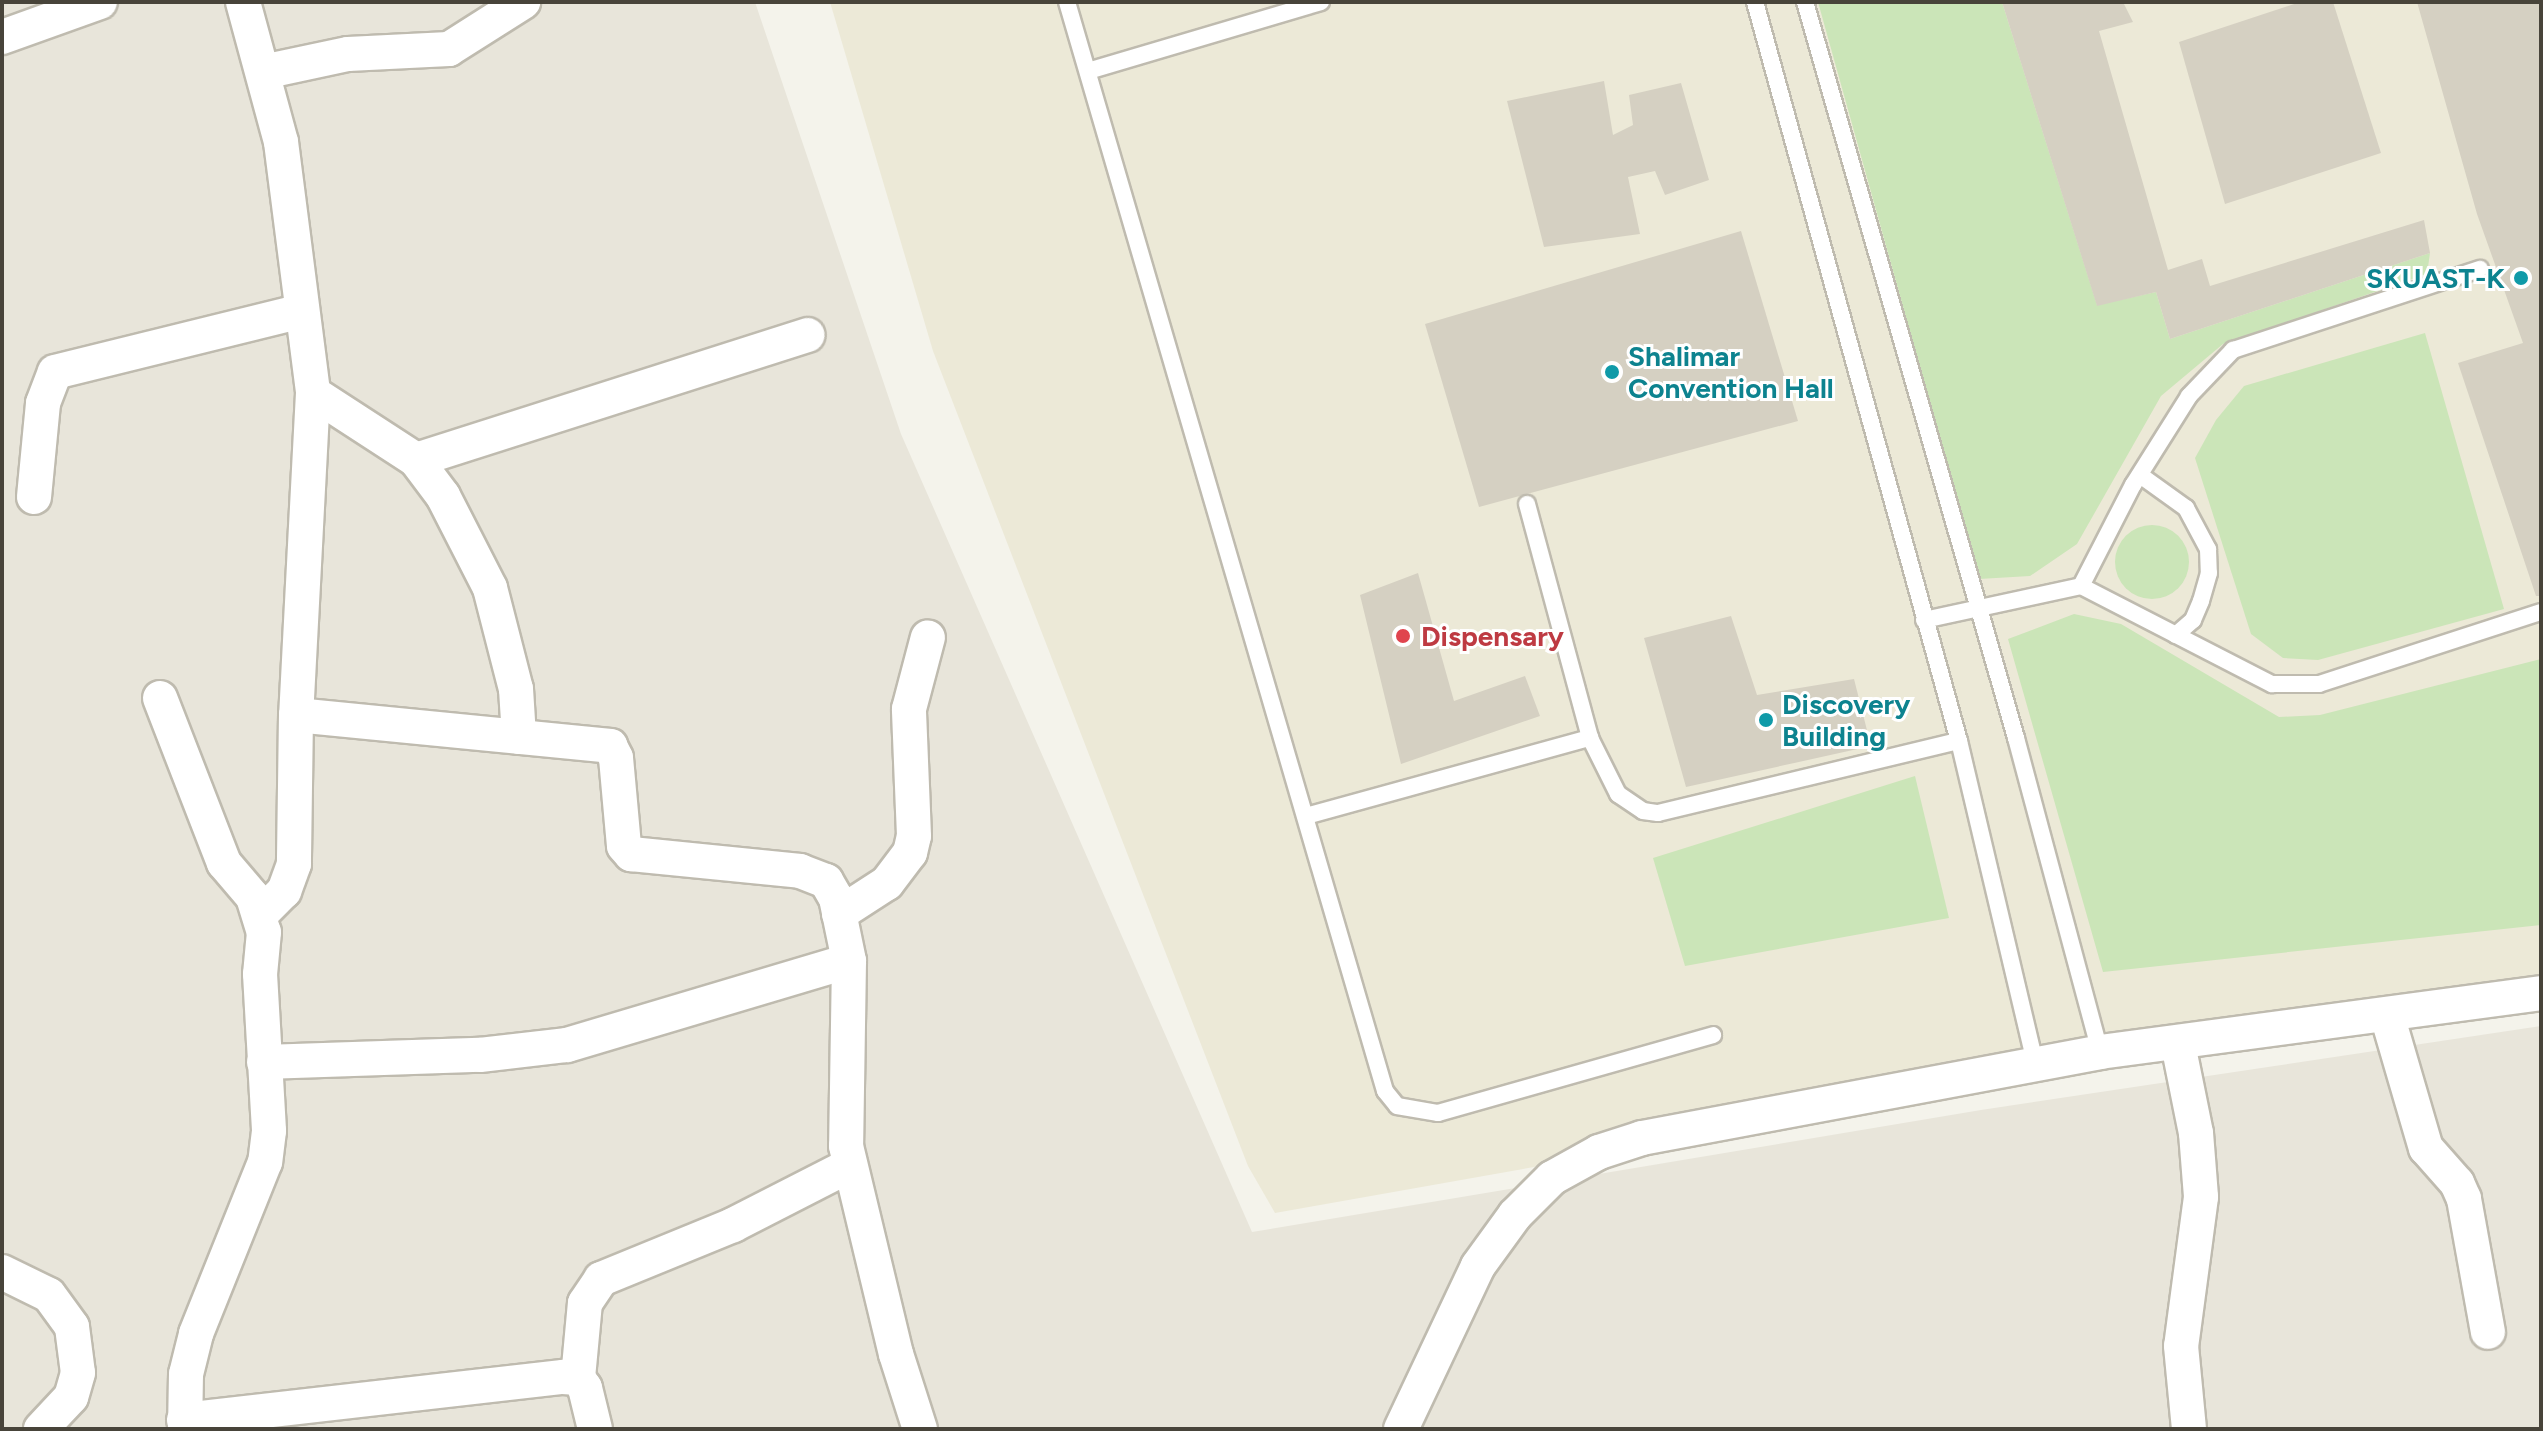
<!DOCTYPE html>
<style>
body{margin:0}
#map{position:relative;width:2543px;height:1431px;overflow:hidden;background:#f4f3eb;font-family:Figtree,sans-serif}
div>[style]{position:absolute}
[style*='--x']{left:calc(var(--x)*1px);top:calc(var(--y)*1px);width:calc(var(--w)*1px);rotate:calc(var(--a)*1deg)}
.residential>*{inset:0;background:#e8e5da}
.education>*{inset:0;background:#ece9d7}
.green>*{inset:0;background:#cbe5b8}
.round{border-radius:50%}
.building>*{inset:0;background:#d5d0c2}
.roads{filter:drop-shadow(2px 0 #bfbbaf) drop-shadow(-2px 0 #bfbbaf) drop-shadow(0 2px #bfbbaf) drop-shadow(0 -2px #bfbbaf)}
.lane>*{height:16px;margin:-8px;padding:0 8px;transform-origin:8px;border-radius:8px;background:#fff}
.street>*{height:34px;margin:-17px;padding:0 17px;transform-origin:17px;border-radius:17px;background:#fff}
.dots>*{width:22px;height:22px;translate:-50% -50%;box-sizing:border-box;border:4px solid #fff;border-radius:50%}
span{translate:-50% -50%;white-space:nowrap;text-align:center;line-height:1.15;-webkit-text-stroke:6px #fff;paint-order:stroke}
.culture-label{font-size:28px;color:#0d838f;font-weight:700}
.right{translate:-100% -50%;text-align:right}
.left{translate:0 -50%;text-align:left}
.health-label{font-size:28px;color:#be3a42;font-weight:700}
.frame{position:absolute;inset:0;border:4px solid #48443a;pointer-events:none}
</style>
<div id="map">
<div class="residential">
<div style="clip-path:polygon(2px 2px,755px 2px,901px 434px,1252px 1232px,1981px 1110px,2541px 1026px,2541px 1429px,2px 1429px)"></div>
</div>
<div class="education">
<div style="clip-path:polygon(830px 2px,2541px 2px,2541px 988px,1275px 1213px,1248px 1166px,933px 351px)"></div>
</div>
<div class="green">
<div style="clip-path:polygon(1818px 2px,2002px 2px,2097px 305px,2156px 292px,2170px 339px,2430px 253px,2427px 274px,2223px 344px,2161px 396px,2077px 544px,2030px 576px,1979px 579px)"></div>
<div style="clip-path:polygon(2425px 333px,2504px 609px,2318px 660px,2283px 658px,2251px 634px,2195px 458px,2216px 420px,2244px 386px)"></div>
<div class="round" style="left:2115px;top:525px;width:74px;height:74px"></div>
<div style="clip-path:polygon(2074px 614px,2121px 624px,2279px 717px,2320px 715px,2541px 659px,2541px 925px,2103px 972px,2008px 639px)"></div>
<div style="clip-path:polygon(1915px 776px,1949px 918px,1685px 966px,1653px 858px)"></div>
</div>
<div class="building">
<div style="clip-path:polygon(2002px 2px,2123px 2px,2133px 22px,2099px 31px,2168px 270px,2202px 259px,2210px 286px,2424px 220px,2430px 253px,2170px 339px,2156px 292px,2097px 306px)"></div>
<div style="clip-path:polygon(2300px 2px,2333px 2px,2381px 153px,2225px 204px,2179px 42px)"></div>
<div style="clip-path:polygon(2417px 2px,2541px 2px,2541px 596px,2536px 596px,2458px 363px,2523px 343px,2477px 214px)"></div>
<div style="clip-path:polygon(1604px 81px,1613px 135px,1633px 125px,1629px 95px,1681px 83px,1709px 180px,1665px 195px,1655px 171px,1628px 177px,1640px 234px,1544px 247px,1507px 101px)"></div>
<div style="clip-path:polygon(1741px 231px,1798px 421px,1479px 507px,1425px 324px)"></div>
<div style="clip-path:polygon(1418px 573px,1454px 701px,1525px 676px,1540px 716px,1401px 764px,1360px 595px)"></div>
<div style="clip-path:polygon(1731px 616px,1757px 695px,1854px 679px,1871px 746px,1686px 787px,1644px 638px)"></div>
</div>
<div class="roads">
<div class="lane">
<div style="--x:1067;--y:2;--w:1134;--a:73.72"></div>
<div style="--x:1385;--y:1091;--w:19;--a:51"></div>
<div style="--x:1397;--y:1106;--w:42;--a:9.7"></div>
<div style="--x:1438;--y:1113;--w:286;--a:-15.8"></div>
<div style="--x:1755;--y:2;--w:767;--a:74.57"></div>
<div style="--x:1959;--y:741;--w:331;--a:76.7"></div>
<div style="--x:1805;--y:2;--w:766;--a:74"></div>
<div style="--x:2016;--y:738;--w:325;--a:75"></div>
<div style="--x:1088;--y:71;--w:243;--a:-16.5"></div>
<div style="--x:2140;--y:475;--w:57;--a:35.7"></div>
<div style="--x:2186;--y:508;--w:47;--a:61.8"></div>
<div style="--x:2208;--y:549;--w:24;--a:88"></div>
<div style="--x:2209;--y:573;--w:29;--a:106"></div>
<div style="--x:2201;--y:601;--w:21;--a:113"></div>
<div style="--x:2193;--y:620;--w:23;--a:139"></div>
<div style="--x:1527;--y:504;--w:242;--a:74.9"></div>
<div style="--x:2081;--y:586;--w:114;--a:-62.8"></div>
<div style="--x:2133;--y:485;--w:105;--a:-57.8"></div>
<div style="--x:2189;--y:396;--w:64;--a:-46.3"></div>
<div style="--x:2233;--y:350;--w:260;--a:-18.2"></div>
<div style="--x:1924;--y:620;--w:161;--a:-12.2"></div>
<div style="--x:2081;--y:586;--w:215;--a:27.2"></div>
<div style="--x:2272;--y:684;--w:47;--a:0"></div>
<div style="--x:2319;--y:684;--w:233;--a:-18"></div>
<div style="--x:1306;--y:816;--w:295;--a:-15.4"></div>
<div style="--x:1590;--y:738;--w:63;--a:63.4"></div>
<div style="--x:1618;--y:794;--w:30;--a:34"></div>
<div style="--x:1643;--y:811;--w:15;--a:8"></div>
<div style="--x:1658;--y:813;--w:309;--a:-13.5"></div>
</div>
<div class="street">
<div style="--x:243;--y:2;--w:145;--a:74.8"></div>
<div style="--x:281;--y:142;--w:253;--a:82.7"></div>
<div style="--x:313;--y:393;--w:322;--a:93"></div>
<div style="--x:296;--y:715;--w:149;--a:90.8"></div>
<div style="--x:294;--y:864;--w:29;--a:110"></div>
<div style="--x:284;--y:891;--w:33;--a:135"></div>
<div style="--x:2;--y:37;--w:104;--a:-19.7"></div>
<div style="--x:263;--y:72;--w:87;--a:-12"></div>
<div style="--x:348;--y:54;--w:101;--a:-2.8"></div>
<div style="--x:449;--y:49;--w:88;--a:-32.4"></div>
<div style="--x:313;--y:393;--w:123;--a:33"></div>
<div style="--x:416;--y:460;--w:45;--a:53.1"></div>
<div style="--x:443;--y:496;--w:103;--a:62.9"></div>
<div style="--x:490;--y:588;--w:104;--a:75.6"></div>
<div style="--x:516;--y:689;--w:48;--a:86.4"></div>
<div style="--x:416;--y:460;--w:411;--a:-17.7"></div>
<div style="--x:34;--y:497;--w:94;--a:-84.5"></div>
<div style="--x:43;--y:403;--w:33;--a:-69"></div>
<div style="--x:55;--y:372;--w:254;--a:-13.9"></div>
<div style="--x:160;--y:698;--w:177;--a:68.8"></div>
<div style="--x:224;--y:863;--w:45;--a:49.5"></div>
<div style="--x:253;--y:897;--w:37;--a:73"></div>
<div style="--x:264;--y:932;--w:42;--a:95.4"></div>
<div style="--x:260;--y:974;--w:157;--a:86.7"></div>
<div style="--x:269;--y:1131;--w:31;--a:97"></div>
<div style="--x:265;--y:1162;--w:185;--a:111.9"></div>
<div style="--x:196;--y:1334;--w:41;--a:104"></div>
<div style="--x:186;--y:1374;--w:55;--a:91"></div>
<div style="--x:296;--y:715;--w:316;--a:5.6"></div>
<div style="--x:610;--y:746;--w:13;--a:63"></div>
<div style="--x:616;--y:758;--w:88;--a:84.8"></div>
<div style="--x:624;--y:846;--w:11;--a:49"></div>
<div style="--x:631;--y:854;--w:170;--a:5.7"></div>
<div style="--x:800;--y:871;--w:28;--a:21"></div>
<div style="--x:826;--y:881;--w:20;--a:60"></div>
<div style="--x:836;--y:898;--w:64;--a:78.3"></div>
<div style="--x:849;--y:961;--w:185;--a:90.9"></div>
<div style="--x:846;--y:1146;--w:214;--a:76.5"></div>
<div style="--x:896;--y:1354;--w:79;--a:72.3"></div>
<div style="--x:839;--y:914;--w:57;--a:-32.9"></div>
<div style="--x:887;--y:883;--w:38;--a:-53"></div>
<div style="--x:910;--y:853;--w:17;--a:-77"></div>
<div style="--x:914;--y:836;--w:127;--a:-92.3"></div>
<div style="--x:909;--y:709;--w:74;--a:-75.2"></div>
<div style="--x:2387;--y:1015;--w:139;--a:73.7"></div>
<div style="--x:2426;--y:1148;--w:47;--a:48.5"></div>
<div style="--x:2457;--y:1183;--w:17;--a:66"></div>
<div style="--x:2464;--y:1199;--w:135;--a:79.8"></div>
<div style="--x:2178;--y:1044;--w:91;--a:78.6"></div>
<div style="--x:2196;--y:1133;--w:64;--a:85.5"></div>
<div style="--x:2201;--y:1197;--w:150;--a:97.6"></div>
<div style="--x:2181;--y:1346;--w:83;--a:84.5"></div>
<div style="--x:264;--y:1062;--w:216;--a:-1.9"></div>
<div style="--x:480;--y:1055;--w:88;--a:-6.6"></div>
<div style="--x:567;--y:1045;--w:294;--a:-16.6"></div>
<div style="--x:2;--y:1272;--w:52;--a:26.1"></div>
<div style="--x:49;--y:1295;--w:39;--a:54"></div>
<div style="--x:72;--y:1327;--w:46;--a:82.6"></div>
<div style="--x:78;--y:1373;--w:25;--a:106"></div>
<div style="--x:71;--y:1397;--w:44;--a:133.2"></div>
<div style="--x:578;--y:1378;--w:75;--a:-84.7"></div>
<div style="--x:585;--y:1303;--w:29;--a:-56"></div>
<div style="--x:601;--y:1279;--w:143;--a:-22.2"></div>
<div style="--x:733;--y:1225;--w:131;--a:-27.1"></div>
<div style="--x:184;--y:1420;--w:381;--a:-6.5"></div>
<div style="--x:563;--y:1377;--w:15;--a:4"></div>
<div style="--x:578;--y:1378;--w:12;--a:55"></div>
<div style="--x:585;--y:1388;--w:42;--a:76.3"></div>
<div style="--x:1401;--y:1429;--w:180;--a:-64.7"></div>
<div style="--x:1478;--y:1266;--w:63;--a:-54"></div>
<div style="--x:1515;--y:1215;--w:52;--a:-45"></div>
<div style="--x:1552;--y:1178;--w:54;--a:-29"></div>
<div style="--x:1599;--y:1152;--w:45;--a:-18"></div>
<div style="--x:1642;--y:1138;--w:466;--a:-10.6"></div>
<div style="--x:2100;--y:1052;--w:445;--a:-7.6"></div>
</div>
</div>
<div class="dots">
<div style="left:2521px;top:278px;background:#0f9aa8"></div>
<div style="left:1612px;top:372px;background:#0f9aa8"></div>
<div style="left:1403px;top:636px;background:#e0444e"></div>
<div style="left:1766px;top:720px;background:#0f9aa8"></div>
</div>
<div class="culture-label">
<span class="right" style="left:2505px;top:278px">SKUAST-K</span>
<span class="left" style="left:1628px;top:372px">Shalimar<br>Convention Hall</span>
<span class="left" style="left:1782px;top:720px">Discovery<br>Building</span>
</div>
<div class="health-label">
<span class="left" style="left:1421px;top:636px">Dispensary</span>
</div>
<div class="frame"></div>
</div>
